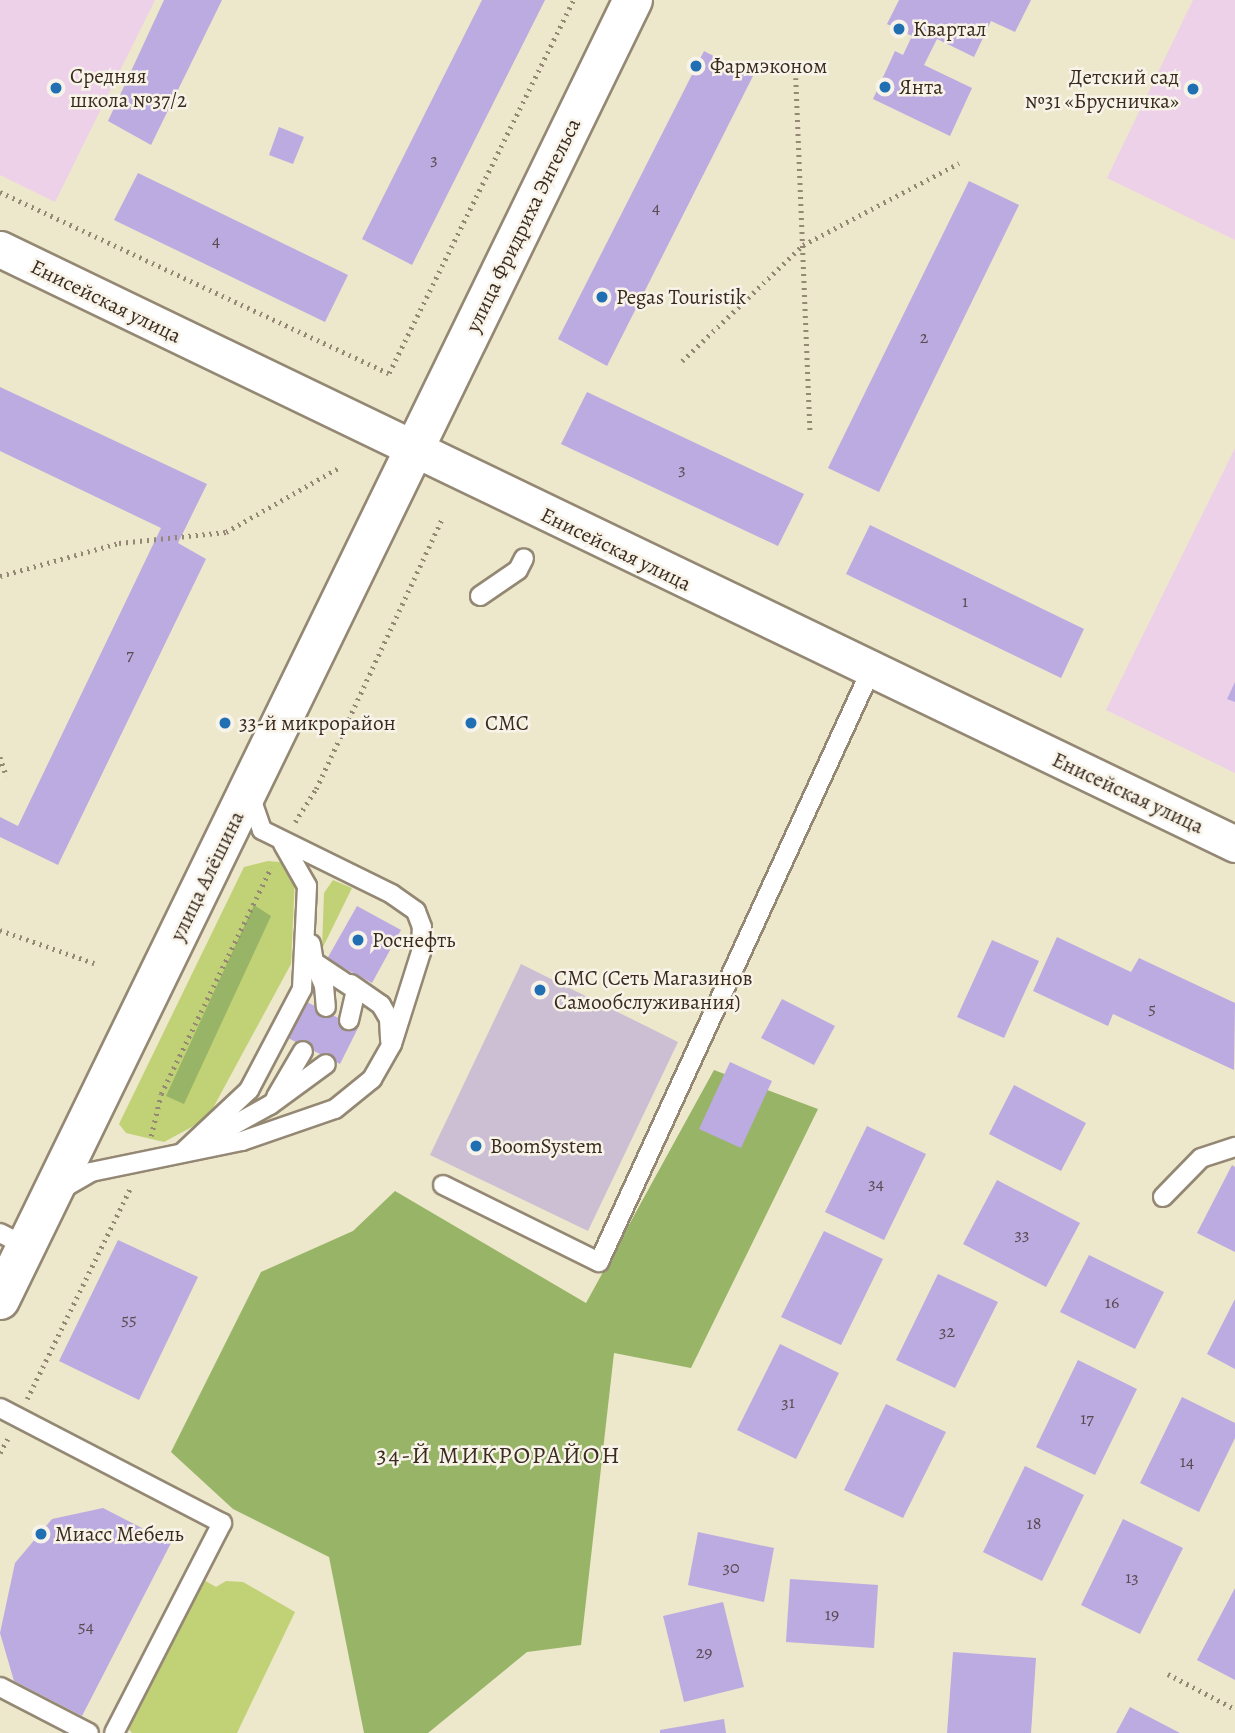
<!DOCTYPE html>
<meta charset="utf-8">
<style>
body{margin:0}
#map{position:relative;width:1235px;height:1733px;overflow:hidden;background:#ede7cb;font-family:Alegreya,serif}
div>[style]{position:absolute}
[style*='--x']{left:calc(var(--x)*1px);top:calc(var(--y)*1px);width:calc(var(--w)*1px);rotate:calc(var(--a)*1deg)}
.built>*{inset:0;background:#edd1e9}
.industrial>*{inset:0;background:#ccbfd4}
.green>*{inset:0;background:#c0d275}
.forest>*{inset:0;background:#98b466}
.building>*{inset:0;background:#bcabe1}
.path>*{height:4.5px;margin-top:-2.25px;transform-origin:0;background:repeating-linear-gradient(90deg,#948874 0 2px,transparent 0 7px)}
.roads{filter:drop-shadow(2px 0 #948874) drop-shadow(-2px 0 #948874) drop-shadow(0 2px #948874) drop-shadow(0 -2px #948874)}
.lane>*{height:18px;margin:-9px;padding:0 9px;transform-origin:9px;border-radius:9px;background:#fff}
.street>*{height:35px;margin:-17.5px;padding:0 17.5px;transform-origin:17.5px;border-radius:17.5px;background:#fff}
.secondary>*{height:38px;margin:-19px;padding:0 19px;transform-origin:19px;border-radius:19px;background:#fff}
.dots>*{width:19px;height:19px;translate:-50% -50%;box-sizing:border-box;border:4px solid #f7f3e8;border-radius:50%}
span{translate:-50% -50%;white-space:nowrap;text-align:center;line-height:1.15;-webkit-text-stroke:5px #f7f3e8;paint-order:stroke}
.number-label{font-size:18px;color:#5b4a4f}
.number-label span{-webkit-text-stroke-width:0}
.poi-label{font-size:21px;color:#3b2a1e}
.left{translate:0 -50%;text-align:left}
.right{translate:-100% -50%;text-align:right}
.street-label{font-size:21px;color:#3b2a1e}
.quarter-label{font-size:24px;color:#3b2a1e;letter-spacing:2px}
</style>
<div id="map">
<div class="built">
<div style="clip-path:polygon(0 0,155px 0,55px 202px,0 175px)"></div>
<div style="clip-path:polygon(1193px 0,1235px 0,1235px 240px,1107px 178px)"></div>
<div style="clip-path:polygon(1235px 448px,1235px 773px,1106px 710px)"></div>
</div>
<div class="industrial">
<div style="clip-path:polygon(521px 964px,678px 1042px,588px 1231px,430px 1155px)"></div>
</div>
<div class="green">
<div style="clip-path:polygon(268px 861px,280px 862px,295px 877px,291px 964px,213px 1108px,201px 1122px,164px 1142px,126px 1133px,119px 1124px,244px 867px)"></div>
<div style="clip-path:polygon(333px 880px,352px 888px,322px 949px,324px 893px)"></div>
<div style="clip-path:polygon(202px 1579px,216px 1587px,226px 1581px,243px 1582px,295px 1612px,237px 1733px,132px 1733px,128px 1728px)"></div>
</div>
<div class="forest">
<div style="clip-path:polygon(254px 905px,271px 916px,184px 1104px,166px 1096px)"></div>
<div style="clip-path:polygon(714px 1070px,818px 1109px,691px 1368px,614px 1353px,581px 1645px,527px 1652px,428px 1733px,364px 1733px,329px 1557px,233px 1509px,171px 1452px,261px 1272px,353px 1231px,395px 1191px,586px 1303px)"></div>
</div>
<div class="building">
<div style="clip-path:polygon(164px 0,222px 0,151px 145px,108px 121px)"></div>
<div style="clip-path:polygon(482px 0,545px 0,412px 265px,362px 239px)"></div>
<div style="clip-path:polygon(899px 0,1031px 0,1015px 32px,991px 21px,974px 57px,937px 39px,924px 65px,972px 88px,950px 136px,873px 99px,895px 51px,903px 55px,912px 36px,887px 24px)"></div>
<div style="clip-path:polygon(704px 51px,753px 76px,607px 366px,558px 339px)"></div>
<div style="clip-path:polygon(279px 127px,304px 137px,293px 164px,269px 155px)"></div>
<div style="clip-path:polygon(138px 173px,348px 275px,325px 322px,114px 220px)"></div>
<div style="clip-path:polygon(969px 181px,1019px 205px,879px 492px,828px 468px)"></div>
<div style="clip-path:polygon(0 387px,207px 484px,178px 543px,206px 559px,58px 865px,0 837px,0 817px,18px 826px,161px 528px,0 451px)"></div>
<div style="clip-path:polygon(587px 392px,804px 494px,778px 546px,561px 444px)"></div>
<div style="clip-path:polygon(870px 525px,1084px 629px,1061px 678px,846px 574px)"></div>
<div style="clip-path:polygon(1235px 682px,1235px 702px,1227px 699px)"></div>
<div style="clip-path:polygon(357px 906px,401px 930px,372px 983px,327px 959px)"></div>
<div style="clip-path:polygon(1057px 937px,1131px 972px,1139px 958px,1235px 1003px,1234px 1070px,1113px 1014px,1108px 1026px,1033px 991px)"></div>
<div style="clip-path:polygon(992px 940px,1039px 961px,1004px 1038px,957px 1017px)"></div>
<div style="clip-path:polygon(301px 999px,358px 1028px,340px 1064px,282px 1035px)"></div>
<div style="clip-path:polygon(782px 999px,835px 1026px,814px 1065px,761px 1038px)"></div>
<div style="clip-path:polygon(730px 1062px,772px 1081px,741px 1148px,699px 1129px)"></div>
<div style="clip-path:polygon(1014px 1085px,1086px 1123px,1061px 1171px,989px 1134px)"></div>
<div style="clip-path:polygon(867px 1126px,926px 1154px,884px 1240px,825px 1212px)"></div>
<div style="clip-path:polygon(1232px 1165px,1235px 1167px,1235px 1252px,1197px 1233px)"></div>
<div style="clip-path:polygon(997px 1180px,1080px 1223px,1046px 1287px,963px 1244px)"></div>
<div style="clip-path:polygon(824px 1231px,883px 1259px,841px 1345px,781px 1317px)"></div>
<div style="clip-path:polygon(118px 1240px,198px 1277px,139px 1400px,59px 1361px)"></div>
<div style="clip-path:polygon(1089px 1255px,1164px 1292px,1135px 1349px,1060px 1312px)"></div>
<div style="clip-path:polygon(938px 1274px,998px 1302px,955px 1388px,896px 1360px)"></div>
<div style="clip-path:polygon(1235px 1299px,1235px 1369px,1207px 1354px)"></div>
<div style="clip-path:polygon(780px 1344px,839px 1373px,796px 1459px,737px 1430px)"></div>
<div style="clip-path:polygon(1078px 1360px,1137px 1389px,1095px 1475px,1036px 1447px)"></div>
<div style="clip-path:polygon(1182px 1397px,1235px 1423px,1235px 1438px,1199px 1512px,1140px 1483px)"></div>
<div style="clip-path:polygon(886px 1404px,946px 1432px,903px 1518px,844px 1490px)"></div>
<div style="clip-path:polygon(1025px 1466px,1084px 1495px,1042px 1581px,983px 1552px)"></div>
<div style="clip-path:polygon(103px 1508px,171px 1543px,82px 1716px,14px 1681px,0 1633px,15px 1563px,52px 1519px)"></div>
<div style="clip-path:polygon(1123px 1519px,1183px 1548px,1140px 1634px,1081px 1605px)"></div>
<div style="clip-path:polygon(698px 1532px,774px 1548px,764px 1602px,688px 1585px)"></div>
<div style="clip-path:polygon(790px 1579px,878px 1585px,874px 1648px,786px 1642px)"></div>
<div style="clip-path:polygon(1235px 1588px,1235px 1680px,1197px 1660px)"></div>
<div style="clip-path:polygon(723px 1602px,744px 1687px,684px 1702px,663px 1616px)"></div>
<div style="clip-path:polygon(953px 1652px,1036px 1658px,1031px 1733px,947px 1733px)"></div>
<div style="clip-path:polygon(1130px 1707px,1180px 1733px,1116px 1733px)"></div>
<div style="clip-path:polygon(724px 1719px,726px 1733px,660px 1733px,660px 1730px)"></div>
</div>
<div class="path">
<div style="--x:796;--y:78;--w:356;--a:87.7"></div>
<div style="--x:0;--y:192;--w:429;--a:25"></div>
<div style="--x:389;--y:373;--w:416;--a:-63.7"></div>
<div style="--x:682;--y:361;--w:168;--a:-43.8"></div>
<div style="--x:803;--y:245;--w:176;--a:-27.7"></div>
<div style="--x:0;--y:576;--w:123;--a:-15.5"></div>
<div style="--x:119;--y:543;--w:108;--a:-5.9"></div>
<div style="--x:226;--y:532;--w:129;--a:-29.7"></div>
<div style="--x:0;--y:757;--w:21;--a:71"></div>
<div style="--x:295;--y:822;--w:39;--a:-58"></div>
<div style="--x:316;--y:789;--w:298;--a:-65"></div>
<div style="--x:0;--y:930;--w:100;--a:19.3"></div>
<div style="--x:151;--y:1136;--w:43;--a:-76.6"></div>
<div style="--x:161;--y:1094;--w:252;--a:-64.1"></div>
<div style="--x:27;--y:1399;--w:236;--a:-63.9"></div>
<div style="--x:0;--y:1453;--w:17;--a:-62"></div>
<div style="--x:1168;--y:1674;--w:76;--a:27.6"></div>
</div>
<div class="roads">
<div class="lane">
<div style="--x:480;--y:596;--w:46;--a:-34.4"></div>
<div style="--x:518;--y:570;--w:13;--a:-63"></div>
<div style="--x:311;--y:944;--w:18;--a:81"></div>
<div style="--x:314;--y:962;--w:50;--a:33.7"></div>
<div style="--x:356;--y:990;--w:31;--a:103"></div>
<div style="--x:314;--y:962;--w:26;--a:67"></div>
<div style="--x:324;--y:986;--w:21;--a:85"></div>
<div style="--x:351;--y:984;--w:37;--a:35"></div>
<div style="--x:381;--y:1005;--w:16;--a:60"></div>
<div style="--x:389;--y:1019;--w:22;--a:87"></div>
<div style="--x:276;--y:1097;--w:53;--a:-59.6"></div>
<div style="--x:214;--y:1136;--w:64;--a:-29"></div>
<div style="--x:270;--y:1105;--w:69;--a:-36.2"></div>
<div style="--x:183;--y:1152;--w:91;--a:-43.2"></div>
<div style="--x:249;--y:1090;--w:114;--a:-62.3"></div>
<div style="--x:302;--y:989;--w:103;--a:-87.2"></div>
<div style="--x:307;--y:886;--w:48;--a:-119.7"></div>
<div style="--x:443;--y:1185;--w:174;--a:26.3"></div>
<div style="--x:599;--y:1262;--w:651;--a:-65.32"></div>
<div style="--x:62;--y:1189;--w:34;--a:-30"></div>
<div style="--x:91;--y:1172;--w:154;--a:-11.6"></div>
<div style="--x:242;--y:1141;--w:98;--a:-19"></div>
<div style="--x:335;--y:1109;--w:48;--a:-39"></div>
<div style="--x:372;--y:1079;--w:40;--a:-60.3"></div>
<div style="--x:392;--y:1044;--w:96;--a:-72.5"></div>
<div style="--x:421;--y:952;--w:25;--a:-88"></div>
<div style="--x:422;--y:927;--w:17;--a:-111"></div>
<div style="--x:416;--y:911;--w:29;--a:-145"></div>
<div style="--x:392;--y:894;--w:145;--a:-153.8"></div>
<div style="--x:262;--y:830;--w:37;--a:-109"></div>
<div style="--x:1163;--y:1197;--w:54;--a:-45.7"></div>
<div style="--x:1201;--y:1158;--w:36;--a:-18"></div>
<div style="--x:0;--y:1233;--w:29;--a:27"></div>
<div style="--x:0;--y:1408;--w:250;--a:27.4"></div>
<div style="--x:222;--y:1523;--w:236;--a:117.2"></div>
<div style="--x:0;--y:1687;--w:100;--a:27.3"></div>
</div>
<div class="street">
<div style="--x:0;--y:249;--w:1371;--a:25.72"></div>
</div>
<div class="secondary">
<div style="--x:0;--y:1300;--w:1446;--a:-64.04"></div>
</div>
</div>
<div class="dots">
<div style="left:899px;top:29px;background:#1f6fb2"></div>
<div style="left:696px;top:66px;background:#1f6fb2"></div>
<div style="left:885px;top:87px;background:#1f6fb2"></div>
<div style="left:56px;top:88px;background:#1f6fb2"></div>
<div style="left:1193px;top:89px;background:#1f6fb2"></div>
<div style="left:602px;top:297px;background:#1f6fb2"></div>
<div style="left:225px;top:723px;background:#1f6fb2"></div>
<div style="left:471px;top:723px;background:#1f6fb2"></div>
<div style="left:358px;top:940px;background:#1f6fb2"></div>
<div style="left:540px;top:990px;background:#1f6fb2"></div>
<div style="left:476px;top:1146px;background:#1f6fb2"></div>
<div style="left:41px;top:1534px;background:#1f6fb2"></div>
</div>
<div class="number-label">
<span style="left:434px;top:159px">3</span>
<span style="left:656px;top:207px">4</span>
<span style="left:216px;top:240px">4</span>
<span style="left:924px;top:337px">2</span>
<span style="left:682px;top:469px">3</span>
<span style="left:965px;top:601px">1</span>
<span style="left:130px;top:654px">7</span>
<span style="left:1152px;top:1008px">5</span>
<span style="left:876px;top:1183px">34</span>
<span style="left:1022px;top:1234px">33</span>
<span style="left:1112px;top:1302px">16</span>
<span style="left:129px;top:1319px">55</span>
<span style="left:947px;top:1331px">32</span>
<span style="left:788px;top:1402px">31</span>
<span style="left:1087px;top:1418px">17</span>
<span style="left:1187px;top:1461px">14</span>
<span style="left:1034px;top:1523px">18</span>
<span style="left:731px;top:1567px">30</span>
<span style="left:1132px;top:1577px">13</span>
<span style="left:832px;top:1614px">19</span>
<span style="left:86px;top:1626px">54</span>
<span style="left:704px;top:1652px">29</span>
</div>
<div class="poi-label">
<span class="left" style="left:913px;top:29px">Квартал</span>
<span class="left" style="left:710px;top:66px">Фармэконом</span>
<span class="left" style="left:70px;top:88px">Средняя<br>школа №37/2</span>
<span class="right" style="left:1179px;top:89px">Детский сад<br>№31 «Брусничка»</span>
<span class="left" style="left:899px;top:87px">Янта</span>
<span class="left" style="left:616px;top:297px">Pegas Touristik</span>
<span class="left" style="left:239px;top:723px">33-й микрорайон</span>
<span class="left" style="left:485px;top:723px">СМС</span>
<span class="left" style="left:372px;top:940px">Роснефть</span>
<span class="left" style="left:554px;top:990px">СМС (Сеть Магазинов<br>Самообслуживания)</span>
<span class="left" style="left:490px;top:1146px">BoomSystem</span>
<span class="left" style="left:55px;top:1534px">Миасс Мебель</span>
</div>
<div class="street-label">
<span style="left:523px;top:225px;rotate:-64deg">улица Фридриха Энгельса</span>
<span style="left:106px;top:301px;rotate:26deg">Енисейская улица</span>
<span style="left:616px;top:549px;rotate:26deg">Енисейская улица</span>
<span style="left:1128px;top:793px;rotate:25deg">Енисейская улица</span>
<span style="left:207px;top:876px;rotate:-64deg">улица Алёшина</span>
</div>
<div class="quarter-label">
<span style="left:499px;top:1456px">34-Й МИКРОРАЙОН</span>
</div>
</div>
